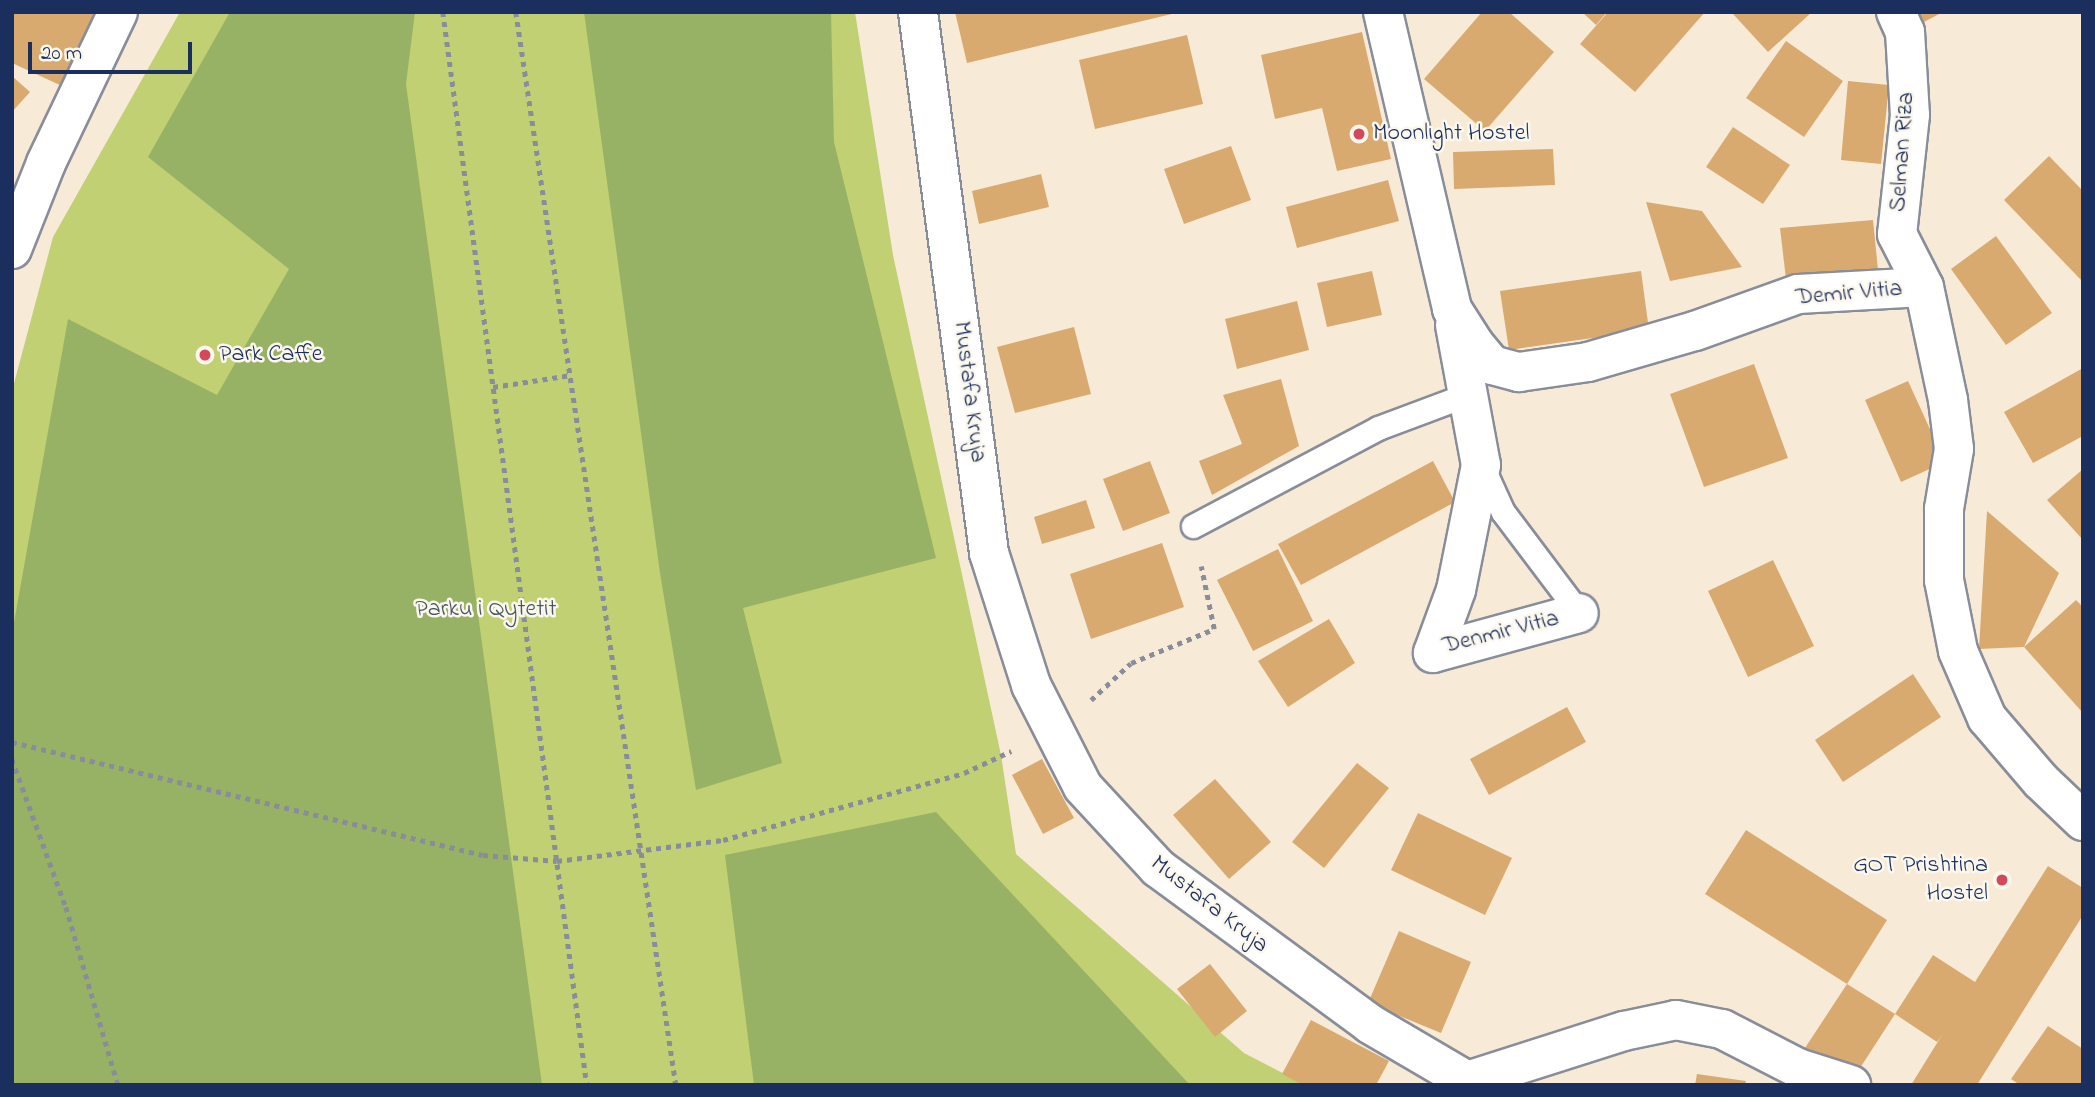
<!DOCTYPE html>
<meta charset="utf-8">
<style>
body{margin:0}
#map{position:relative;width:2095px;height:1097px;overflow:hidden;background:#f7ebd7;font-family:"Indie Flower",sans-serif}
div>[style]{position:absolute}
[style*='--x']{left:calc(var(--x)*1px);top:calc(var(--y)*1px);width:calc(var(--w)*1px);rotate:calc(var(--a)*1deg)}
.green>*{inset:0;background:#c0d073}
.forest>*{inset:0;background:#98b265}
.building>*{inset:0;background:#d9aa70}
.path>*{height:4.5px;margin-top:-2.25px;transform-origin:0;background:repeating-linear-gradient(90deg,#898d9a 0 5px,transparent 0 10px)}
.roads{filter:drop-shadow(2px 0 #898d9a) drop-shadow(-2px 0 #898d9a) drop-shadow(0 2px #898d9a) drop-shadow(0 -2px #898d9a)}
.lane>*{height:23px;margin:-11.5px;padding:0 11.5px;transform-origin:11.5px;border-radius:11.5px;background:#fff}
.street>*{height:38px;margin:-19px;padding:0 19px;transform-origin:19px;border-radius:19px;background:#fff}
.dots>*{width:19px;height:19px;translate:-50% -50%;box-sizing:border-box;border:4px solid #fbf7ec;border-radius:50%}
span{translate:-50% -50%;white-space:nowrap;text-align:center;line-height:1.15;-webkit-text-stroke:5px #fbf7ec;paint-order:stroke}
.poi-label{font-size:24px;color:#1b2f5e}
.left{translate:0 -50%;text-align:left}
.right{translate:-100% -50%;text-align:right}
.street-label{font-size:24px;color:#1b2f5e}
.park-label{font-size:24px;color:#445763}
.frame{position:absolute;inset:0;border:14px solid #1b2f5e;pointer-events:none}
.scale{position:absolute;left:28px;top:42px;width:164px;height:32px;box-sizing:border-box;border:4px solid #1b2f5e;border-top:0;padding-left:9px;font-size:21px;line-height:24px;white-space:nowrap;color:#1b2f5e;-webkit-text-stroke:5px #fbf7ec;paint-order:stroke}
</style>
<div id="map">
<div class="green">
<div style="clip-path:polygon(180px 12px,855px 12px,893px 255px,1001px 755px,1016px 854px,1244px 1053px,1306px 1085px,12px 1085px,12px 391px,53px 237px)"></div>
</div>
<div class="forest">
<div style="clip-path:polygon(230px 12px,415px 12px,406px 84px,542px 1085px,12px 1085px,12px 634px,68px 319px,217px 395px,289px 269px,148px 157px)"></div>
<div style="clip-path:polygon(584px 12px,831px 12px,834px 142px,936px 558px,743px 608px,782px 763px,696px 790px,660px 573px)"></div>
<div style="clip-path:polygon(936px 812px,1190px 1085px,754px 1085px,725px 855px)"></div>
</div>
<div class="building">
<div style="clip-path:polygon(12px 12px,97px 12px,62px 86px,12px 63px)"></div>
<div style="clip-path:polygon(955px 12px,1176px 12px,1176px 13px,967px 63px)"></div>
<div style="clip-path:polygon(1482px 12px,1509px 12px,1554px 52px,1485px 131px,1424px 79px)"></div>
<div style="clip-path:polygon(1582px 12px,1607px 12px,1596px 25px)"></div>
<div style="clip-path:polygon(1608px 12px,1705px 12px,1635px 92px,1580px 44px)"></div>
<div style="clip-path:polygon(1736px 12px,1812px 12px,1768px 52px,1733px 14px)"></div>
<div style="clip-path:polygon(1919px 12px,1943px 12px,1924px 22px)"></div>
<div style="clip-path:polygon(1362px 32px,1391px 159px,1337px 171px,1322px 108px,1275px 119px,1261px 55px)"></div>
<div style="clip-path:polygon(1187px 35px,1203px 104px,1095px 129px,1079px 60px)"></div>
<div style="clip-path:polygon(1786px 41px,1843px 81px,1804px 137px,1746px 98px)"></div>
<div style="clip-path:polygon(12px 76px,30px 92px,12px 112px)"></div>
<div style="clip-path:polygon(1848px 81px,1889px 85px,1881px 164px,1841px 160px)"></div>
<div style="clip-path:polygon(1733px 127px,1790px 165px,1763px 204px,1706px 167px)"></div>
<div style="clip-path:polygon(1231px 146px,1251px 200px,1184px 224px,1164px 169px)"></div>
<div style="clip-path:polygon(1553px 149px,1555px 185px,1454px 189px,1453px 152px)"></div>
<div style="clip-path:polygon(2049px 156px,2083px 191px,2083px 282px,2004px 200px)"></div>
<div style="clip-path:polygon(1041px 174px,1049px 207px,979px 224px,972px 191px)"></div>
<div style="clip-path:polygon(1388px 180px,1399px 221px,1297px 248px,1286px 207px)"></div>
<div style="clip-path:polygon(1646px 202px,1702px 211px,1742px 267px,1670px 281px)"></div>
<div style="clip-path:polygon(1873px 220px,1878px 270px,1786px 279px,1780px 228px)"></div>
<div style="clip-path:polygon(1996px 236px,2052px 313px,2006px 345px,1951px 269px)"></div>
<div style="clip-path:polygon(1372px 271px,1382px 315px,1327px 327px,1317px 283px)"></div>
<div style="clip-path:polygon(1641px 271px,1649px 330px,1509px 350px,1500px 291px)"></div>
<div style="clip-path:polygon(1297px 301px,1309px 350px,1237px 369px,1225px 319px)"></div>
<div style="clip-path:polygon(1074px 327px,1091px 394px,1015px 413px,997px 347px)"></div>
<div style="clip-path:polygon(1754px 364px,1788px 458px,1704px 487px,1670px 394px)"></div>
<div style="clip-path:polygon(2083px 368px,2083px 436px,2033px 463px,2004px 412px)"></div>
<div style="clip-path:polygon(1281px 379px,1299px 446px,1212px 495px,1199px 461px,1242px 444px,1223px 395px)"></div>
<div style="clip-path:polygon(1908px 381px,1945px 462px,1901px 482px,1865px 400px)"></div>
<div style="clip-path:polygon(1150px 461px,1170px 513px,1123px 531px,1103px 479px)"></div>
<div style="clip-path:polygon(1433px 461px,1455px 502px,1301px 585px,1278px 544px)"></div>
<div style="clip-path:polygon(2083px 469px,2083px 540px,2047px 500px)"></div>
<div style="clip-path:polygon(1086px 500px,1095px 528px,1042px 544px,1034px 517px)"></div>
<div style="clip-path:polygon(1987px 511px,2059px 573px,2024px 647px,2076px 600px,2083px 607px,2083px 713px,2024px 647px,1979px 649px)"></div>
<div style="clip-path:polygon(1162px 543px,1184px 607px,1091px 639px,1070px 574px)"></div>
<div style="clip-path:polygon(1278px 549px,1313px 621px,1253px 651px,1217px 580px)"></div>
<div style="clip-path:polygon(1773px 560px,1814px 646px,1748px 677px,1708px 591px)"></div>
<div style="clip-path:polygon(1329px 619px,1355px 663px,1288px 707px,1258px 661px)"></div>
<div style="clip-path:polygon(1913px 674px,1941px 717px,1843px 782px,1815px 740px)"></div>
<div style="clip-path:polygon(1567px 707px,1586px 742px,1489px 795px,1470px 759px)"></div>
<div style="clip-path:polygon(1042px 759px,1074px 818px,1043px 834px,1012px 775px)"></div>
<div style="clip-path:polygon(1357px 763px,1389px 788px,1324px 868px,1292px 842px)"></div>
<div style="clip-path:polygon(1215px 779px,1271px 842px,1229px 879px,1173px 815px)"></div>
<div style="clip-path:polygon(1418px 813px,1512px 858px,1485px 915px,1391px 870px)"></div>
<div style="clip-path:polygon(1746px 830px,1887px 920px,1847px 984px,1705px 894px)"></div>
<div style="clip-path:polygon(2048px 866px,2083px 888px,2083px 915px,1977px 1085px,1911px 1085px,1942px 1035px,1937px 1042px,1895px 1014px,1851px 1082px,1803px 1051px,1847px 984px,1895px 1014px,1933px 955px,1975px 982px)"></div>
<div style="clip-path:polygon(1399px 931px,1471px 962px,1441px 1033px,1368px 1003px)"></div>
<div style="clip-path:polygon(1210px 964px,1247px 1011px,1215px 1037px,1177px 989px)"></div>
<div style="clip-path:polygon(1311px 1020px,1389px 1061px,1376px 1085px,1303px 1085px,1282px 1074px)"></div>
<div style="clip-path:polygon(2048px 1026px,2083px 1049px,2083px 1085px,2020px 1085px,2011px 1079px)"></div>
<div style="clip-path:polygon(1697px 1074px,1746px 1081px,1745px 1085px,1695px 1085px)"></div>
</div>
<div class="path">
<div style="--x:443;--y:12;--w:1083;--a:82.36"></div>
<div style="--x:516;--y:12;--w:1085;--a:81.52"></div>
<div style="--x:493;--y:387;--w:79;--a:-8.7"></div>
<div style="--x:1091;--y:700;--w:54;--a:-42.8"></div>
<div style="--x:1131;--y:663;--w:90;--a:-22.3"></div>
<div style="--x:1214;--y:629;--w:64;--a:-101.7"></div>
<div style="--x:12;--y:742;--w:484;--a:13.5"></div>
<div style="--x:483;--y:855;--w:74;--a:4.6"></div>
<div style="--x:557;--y:861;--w:167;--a:-7.2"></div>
<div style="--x:723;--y:840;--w:250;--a:-15.5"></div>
<div style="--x:964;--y:773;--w:52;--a:-25.1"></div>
<div style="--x:12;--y:759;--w:158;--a:70"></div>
<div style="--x:66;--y:907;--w:185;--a:73.7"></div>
</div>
<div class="roads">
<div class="lane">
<div style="--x:1483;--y:468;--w:48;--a:65.6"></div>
<div style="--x:1503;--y:512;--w:126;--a:53"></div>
<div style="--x:1193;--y:526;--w:209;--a:-27.9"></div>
<div style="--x:1378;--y:428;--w:97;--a:-20.5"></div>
</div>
<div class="street">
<div style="--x:918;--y:12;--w:546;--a:82.52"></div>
<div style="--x:989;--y:553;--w:139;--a:72.3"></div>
<div style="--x:1031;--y:685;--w:114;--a:63"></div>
<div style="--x:1083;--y:787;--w:110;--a:47.2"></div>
<div style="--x:1158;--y:868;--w:263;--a:36.3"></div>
<div style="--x:1370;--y:1024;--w:113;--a:30.4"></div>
<div style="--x:1467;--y:1081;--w:165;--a:-17.7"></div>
<div style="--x:1624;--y:1031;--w:53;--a:-11.9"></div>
<div style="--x:1676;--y:1020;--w:47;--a:11.1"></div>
<div style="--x:1722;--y:1029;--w:85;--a:27.2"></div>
<div style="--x:1798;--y:1068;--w:56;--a:17.8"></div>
<div style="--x:1383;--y:12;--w:305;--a:76.9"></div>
<div style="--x:1452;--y:309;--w:43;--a:57.4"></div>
<div style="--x:1475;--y:345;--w:26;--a:50"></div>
<div style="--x:1492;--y:365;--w:28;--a:15"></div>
<div style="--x:1519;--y:372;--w:70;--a:-8.2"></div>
<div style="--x:1588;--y:362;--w:111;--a:-16.2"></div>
<div style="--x:1695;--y:331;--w:109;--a:-19.8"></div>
<div style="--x:1798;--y:294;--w:126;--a:-3.2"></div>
<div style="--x:1896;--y:12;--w:22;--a:66"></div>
<div style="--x:1905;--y:32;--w:83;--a:86.6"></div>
<div style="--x:1910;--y:115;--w:120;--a:96.2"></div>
<div style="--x:1897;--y:234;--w:59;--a:63"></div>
<div style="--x:1924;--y:287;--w:116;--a:78"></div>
<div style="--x:1948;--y:400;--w:49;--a:83"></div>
<div style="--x:1954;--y:449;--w:61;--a:99.5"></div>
<div style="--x:1944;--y:509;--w:71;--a:90"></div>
<div style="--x:1944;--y:580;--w:72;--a:78.8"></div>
<div style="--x:1958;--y:651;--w:73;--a:66.6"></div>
<div style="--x:1987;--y:718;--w:83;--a:49.4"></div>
<div style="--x:2041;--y:781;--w:58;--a:43.6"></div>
<div style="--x:12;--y:249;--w:92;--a:-68.4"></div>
<div style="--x:46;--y:163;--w:167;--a:-64.5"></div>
<div style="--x:1455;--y:325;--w:142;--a:79.5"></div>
<div style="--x:1481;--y:465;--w:127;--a:101.3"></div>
<div style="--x:1456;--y:590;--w:67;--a:110.1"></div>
<div style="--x:1433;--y:653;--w:151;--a:-15.3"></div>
</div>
</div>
<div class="dots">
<div style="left:1359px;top:134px;background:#d1495b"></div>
<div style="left:205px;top:355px;background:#d1495b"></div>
<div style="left:2002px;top:880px;background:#d1495b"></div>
</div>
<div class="poi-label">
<span class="left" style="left:1373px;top:134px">Moonlıght Hostel</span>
<span class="left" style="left:219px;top:355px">Park Caffe</span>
<span class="right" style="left:1988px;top:880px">GOT Prishtina<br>Hostel</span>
</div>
<div class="street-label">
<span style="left:1903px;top:152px;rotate:-86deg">Selman Riza</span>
<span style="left:1849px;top:294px;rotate:-5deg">Demir Vitia</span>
<span style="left:969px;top:392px;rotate:83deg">Mustafa Kruja</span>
<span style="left:1501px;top:633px;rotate:-14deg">Denmir Vitia</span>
<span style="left:1209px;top:905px;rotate:38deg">Mustafa Kruja</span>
</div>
<div class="park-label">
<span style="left:486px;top:610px">Parku i Qytetit</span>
</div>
<div class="frame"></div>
<div class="scale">20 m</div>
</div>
